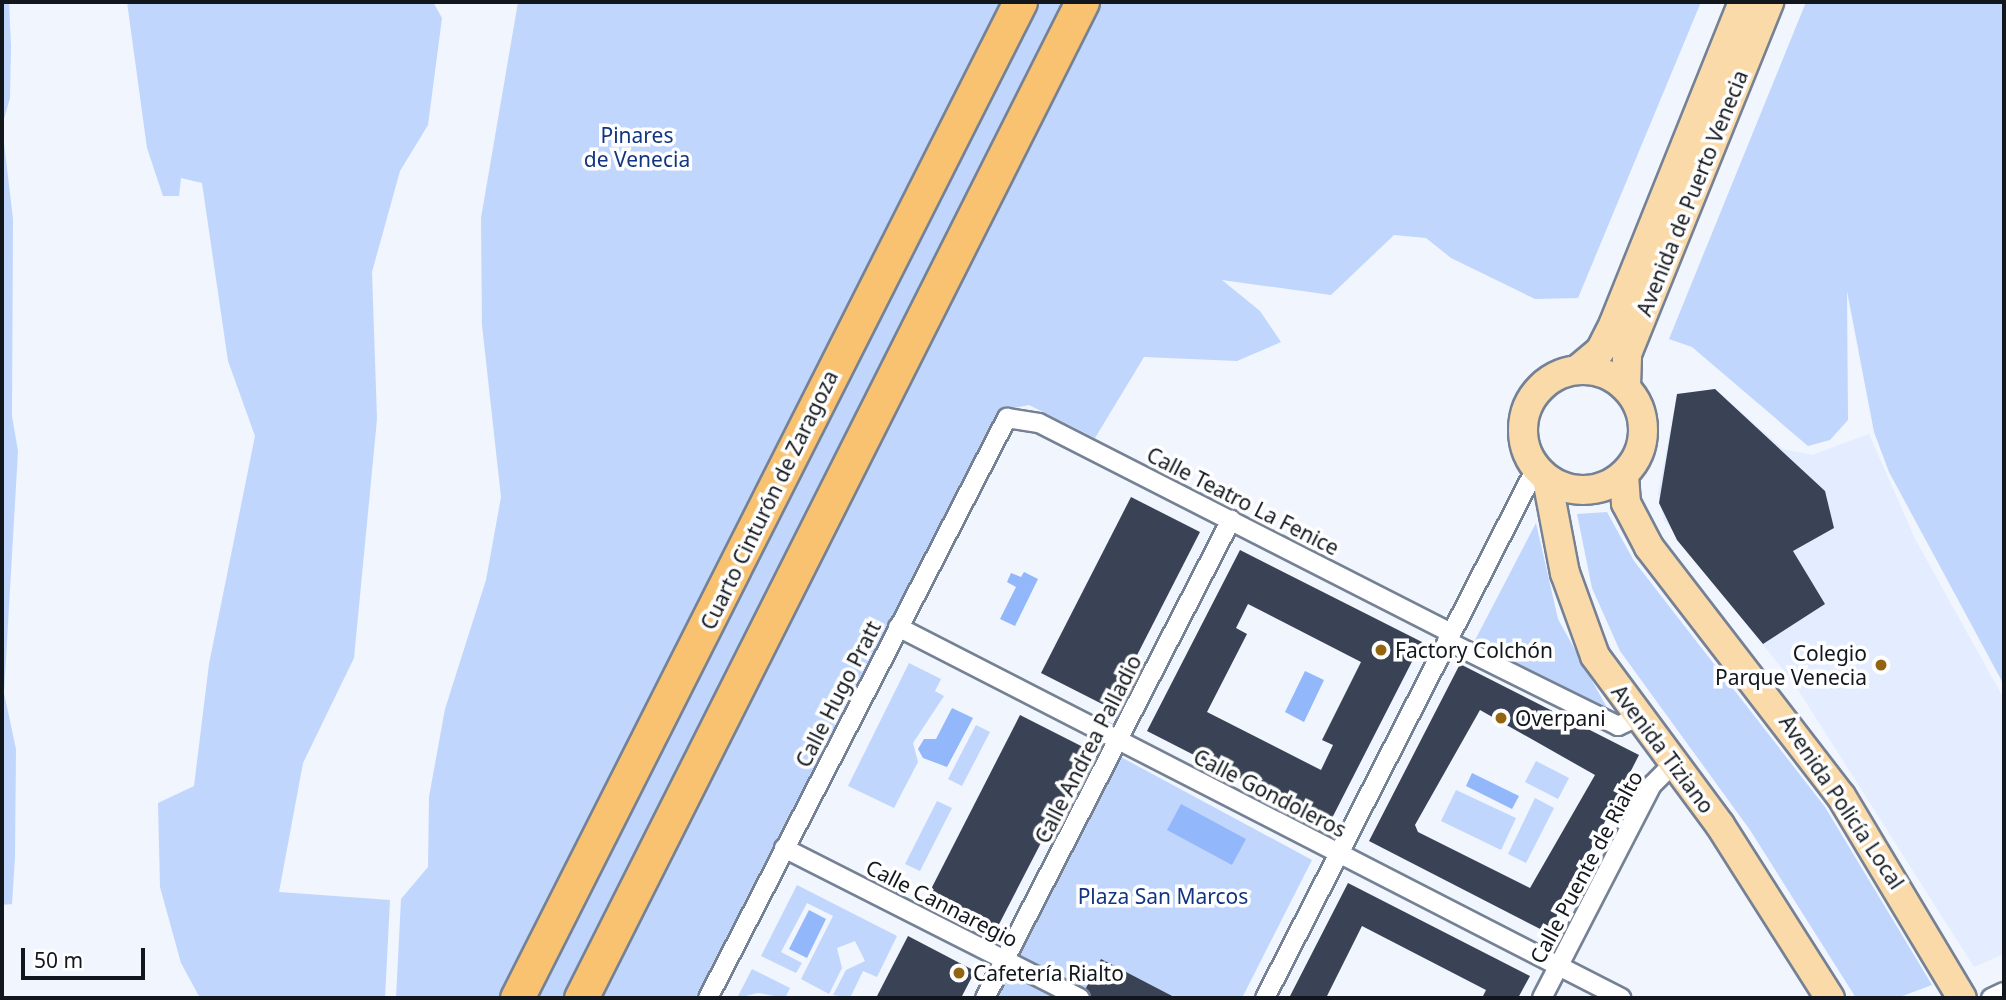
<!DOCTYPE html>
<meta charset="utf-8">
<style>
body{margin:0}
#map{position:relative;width:2006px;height:1000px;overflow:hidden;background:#f0f5fe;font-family:"Noto Sans",sans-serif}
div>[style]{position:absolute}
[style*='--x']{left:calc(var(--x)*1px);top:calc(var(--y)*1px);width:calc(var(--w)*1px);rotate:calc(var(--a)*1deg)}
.built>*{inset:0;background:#e3edff}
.green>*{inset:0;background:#c0d6fd}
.water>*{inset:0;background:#93b7fb}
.building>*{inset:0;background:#394355}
.roads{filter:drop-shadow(2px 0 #758195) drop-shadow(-2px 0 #758195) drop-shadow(0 2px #758195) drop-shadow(0 -2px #758195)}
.street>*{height:18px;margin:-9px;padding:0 9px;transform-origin:9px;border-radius:9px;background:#fff}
.primary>*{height:28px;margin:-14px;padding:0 14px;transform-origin:14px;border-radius:14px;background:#fbdaa9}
.primary>.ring{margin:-14px;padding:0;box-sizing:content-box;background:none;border:28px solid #fbdaa9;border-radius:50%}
.highway>*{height:33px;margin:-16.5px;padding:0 16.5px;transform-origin:16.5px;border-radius:16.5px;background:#f9c270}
.dots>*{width:19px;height:19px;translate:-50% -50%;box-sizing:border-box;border:4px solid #fff;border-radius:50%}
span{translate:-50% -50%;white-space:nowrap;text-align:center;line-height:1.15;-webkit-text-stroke:7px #fff;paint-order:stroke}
.park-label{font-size:21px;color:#113581}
.street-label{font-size:21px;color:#12171e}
.poi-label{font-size:21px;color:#12171e}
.left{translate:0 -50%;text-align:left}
.right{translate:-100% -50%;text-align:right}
.frame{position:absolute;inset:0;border:4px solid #12171e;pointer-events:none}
.scale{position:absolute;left:21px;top:948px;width:124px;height:32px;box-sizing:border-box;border:4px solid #12171e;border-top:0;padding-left:9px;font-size:21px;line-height:24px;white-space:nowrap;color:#12171e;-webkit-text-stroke:5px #fff;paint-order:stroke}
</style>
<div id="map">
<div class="built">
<div style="clip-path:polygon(1715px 389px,1783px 449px,1812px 455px,1869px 434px,1915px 539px,2004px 699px,2004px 954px,1974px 967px,1795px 685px,1664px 520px,1658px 494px,1677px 394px)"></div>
</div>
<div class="green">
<div style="clip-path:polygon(2px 2px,9px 2px,11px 46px,10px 98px,2px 126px,13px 219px,12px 416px,18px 451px,4px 693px,16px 749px,15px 857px,12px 904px,2px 905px)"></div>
<div style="clip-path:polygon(127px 2px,433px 2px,442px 18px,428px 125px,400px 171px,372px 272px,377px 419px,354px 658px,303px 763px,279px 892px,390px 900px,385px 998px,200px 998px,181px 963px,160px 887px,158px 803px,194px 786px,209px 664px,255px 436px,228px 361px,202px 183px,181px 178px,179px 196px,163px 196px,147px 148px)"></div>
<div style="clip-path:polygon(518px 2px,1701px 2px,1578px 298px,1535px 299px,1451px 258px,1426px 238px,1394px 235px,1331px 295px,1222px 280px,1260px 311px,1281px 342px,1237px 361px,1144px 357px,1095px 438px,1029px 405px,998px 411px,695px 998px,396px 998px,401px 899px,428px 867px,429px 797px,445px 709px,486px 580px,501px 497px,482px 325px,481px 218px)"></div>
<div style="clip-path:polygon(1806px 2px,2004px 2px,2004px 685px,1889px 472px,1874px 432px,1847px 291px,1848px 420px,1830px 440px,1808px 446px,1692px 347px,1669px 339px)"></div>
<div style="clip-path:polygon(1607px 512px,1634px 561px,1825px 807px,1932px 985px,1897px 998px,1856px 998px,1750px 830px,1620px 651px,1592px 588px,1577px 514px)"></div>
<div style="clip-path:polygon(1536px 523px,1558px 619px,1611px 715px,1473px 644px)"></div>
<div style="clip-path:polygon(909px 663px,941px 679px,935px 691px,944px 696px,913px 743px,918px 762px,894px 808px,848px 786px)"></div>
<div style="clip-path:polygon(976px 725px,990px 732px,962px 786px,948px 779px)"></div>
<div style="clip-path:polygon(1119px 756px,1312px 860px,1242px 998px,996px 998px)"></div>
<div style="clip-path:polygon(1536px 761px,1569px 778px,1558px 799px,1525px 782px)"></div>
<div style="clip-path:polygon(1456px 790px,1516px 818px,1501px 850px,1441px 821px)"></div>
<div style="clip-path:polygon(1535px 798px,1554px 808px,1526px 863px,1508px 854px)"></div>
<div style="clip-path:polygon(937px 801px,952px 808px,920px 871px,905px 864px)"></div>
<div style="clip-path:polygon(797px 885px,897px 936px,877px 977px,863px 971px,850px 998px,833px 995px,846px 970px,865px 961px,855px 941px,837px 948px,842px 968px,829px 994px,801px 979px,833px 916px,807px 903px,781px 952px,802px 963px,796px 973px,761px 956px)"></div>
<div style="clip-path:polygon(752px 969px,790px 988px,785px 998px,758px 993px,737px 998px)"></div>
</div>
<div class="water">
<div style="clip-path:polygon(1024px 572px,1038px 579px,1015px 626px,1000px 619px,1016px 587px,1007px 582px,1011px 573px,1021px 577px)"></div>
<div style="clip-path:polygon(1305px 671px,1324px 680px,1304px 722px,1285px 712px)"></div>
<div style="clip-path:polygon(952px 708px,973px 718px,947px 767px,923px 758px,918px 749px,924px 739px,936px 739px)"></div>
<div style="clip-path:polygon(1472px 773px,1519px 796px,1512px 809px,1466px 786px)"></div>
<div style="clip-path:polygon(1181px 804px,1246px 839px,1232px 865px,1167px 830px)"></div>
<div style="clip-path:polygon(809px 910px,826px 919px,807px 958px,789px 949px)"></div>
</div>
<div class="building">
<div style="clip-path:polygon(1715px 389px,1825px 491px,1834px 528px,1793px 551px,1825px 604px,1763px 644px,1677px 540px,1659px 503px,1677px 394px)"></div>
<div style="clip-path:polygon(1131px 497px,1200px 532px,1110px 708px,1041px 673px)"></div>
<div style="clip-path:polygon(evenodd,1240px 550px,1422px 642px,1329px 824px,1147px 731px,1240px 550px,1248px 604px,1361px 662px,1322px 740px,1333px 745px,1321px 770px,1207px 712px,1247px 634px,1236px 628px,1248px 604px)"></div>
<div style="clip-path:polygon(evenodd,1460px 664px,1639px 755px,1548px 933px,1369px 841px,1460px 664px,1480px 710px,1595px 775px,1530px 888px,1418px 832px,1415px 825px,1480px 710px)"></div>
<div style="clip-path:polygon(1020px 715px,1089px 750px,995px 932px,927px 897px)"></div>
<div style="clip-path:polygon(1348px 883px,1530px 976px,1518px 998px,1482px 998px,1486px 990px,1362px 926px,1326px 998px,1289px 998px)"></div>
<div style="clip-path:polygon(908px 936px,975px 971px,961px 998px,876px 998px)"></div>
<div style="clip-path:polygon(1101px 959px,1176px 998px,1092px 998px,1086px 988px)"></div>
</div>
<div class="roads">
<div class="street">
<div style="--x:898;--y:627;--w:813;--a:27.16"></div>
<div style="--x:1447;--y:641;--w:191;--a:26.4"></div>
<div style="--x:1618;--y:726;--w:23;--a:-25"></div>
<div style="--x:784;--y:848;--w:332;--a:26.9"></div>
<div style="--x:708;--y:998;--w:653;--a:-62.73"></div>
<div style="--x:1007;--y:418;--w:32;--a:9"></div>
<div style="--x:1039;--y:423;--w:462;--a:27"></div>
<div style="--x:985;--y:998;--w:538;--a:-62.77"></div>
<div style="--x:1265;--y:998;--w:595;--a:-62.92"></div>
<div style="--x:1542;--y:998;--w:240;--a:-62.7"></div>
<div style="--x:1652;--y:785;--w:33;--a:-45"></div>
<div style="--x:1991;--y:998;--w:14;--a:-25"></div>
</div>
<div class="primary">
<div class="ring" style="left:1523px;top:370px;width:92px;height:92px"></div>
<div style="--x:1577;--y:370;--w:30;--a:-40"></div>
<div style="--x:1600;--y:351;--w:31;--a:-63"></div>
<div style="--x:1614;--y:323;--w:346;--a:-68.1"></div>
<div style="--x:1626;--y:386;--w:32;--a:-88"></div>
<div style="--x:1627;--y:354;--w:380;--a:-68"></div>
<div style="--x:1624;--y:475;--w:28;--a:86"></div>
<div style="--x:1626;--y:503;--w:50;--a:62.4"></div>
<div style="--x:1649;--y:547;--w:314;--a:52.4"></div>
<div style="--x:1841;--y:796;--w:235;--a:59.1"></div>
<div style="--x:1547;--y:479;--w:96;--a:79.2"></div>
<div style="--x:1565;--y:573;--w:88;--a:70.1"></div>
<div style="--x:1595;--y:656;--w:210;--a:53.5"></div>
<div style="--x:1720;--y:825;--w:205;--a:57.6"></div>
</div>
<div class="highway">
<div style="--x:517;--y:998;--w:1116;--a:-63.21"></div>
<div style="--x:581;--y:998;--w:1115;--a:-63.3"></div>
</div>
</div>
<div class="dots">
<div style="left:1381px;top:650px;background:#936511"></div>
<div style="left:1881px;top:665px;background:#936511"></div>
<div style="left:1501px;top:718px;background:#936511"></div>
<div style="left:959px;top:973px;background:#936511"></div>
</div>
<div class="park-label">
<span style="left:637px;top:147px">Pinares<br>de Venecia</span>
<span style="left:1163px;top:896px">Plaza San Marcos</span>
</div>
<div class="street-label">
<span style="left:1692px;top:193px;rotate:-68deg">Avenida de Puerto Venecia</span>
<span style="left:769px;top:500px;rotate:-64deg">Cuarto Cinturón de Zaragoza</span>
<span style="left:1243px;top:501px;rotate:27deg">Calle Teatro La Fenice</span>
<span style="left:838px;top:694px;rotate:-63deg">Calle Hugo Pratt</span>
<span style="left:1088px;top:749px;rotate:-63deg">Calle Andrea Palladio</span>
<span style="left:1663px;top:749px;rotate:53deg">Avenida Tiziano</span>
<span style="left:1270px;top:793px;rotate:27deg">Calle Gondoleros</span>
<span style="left:1842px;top:802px;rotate:56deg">Avenida Policía Local</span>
<span style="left:1586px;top:867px;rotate:-62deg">Calle Puente de Rialto</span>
<span style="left:942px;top:903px;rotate:27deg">Calle Cannaregio</span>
</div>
<div class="poi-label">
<span class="left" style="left:1395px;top:650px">Factory Colchón</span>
<span class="right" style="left:1867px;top:665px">Colegio<br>Parque Venecia</span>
<span class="left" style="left:1515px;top:718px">Overpani</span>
<span class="left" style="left:973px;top:973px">Cafetería Rialto</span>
</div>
<div class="frame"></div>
<div class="scale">50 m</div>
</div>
